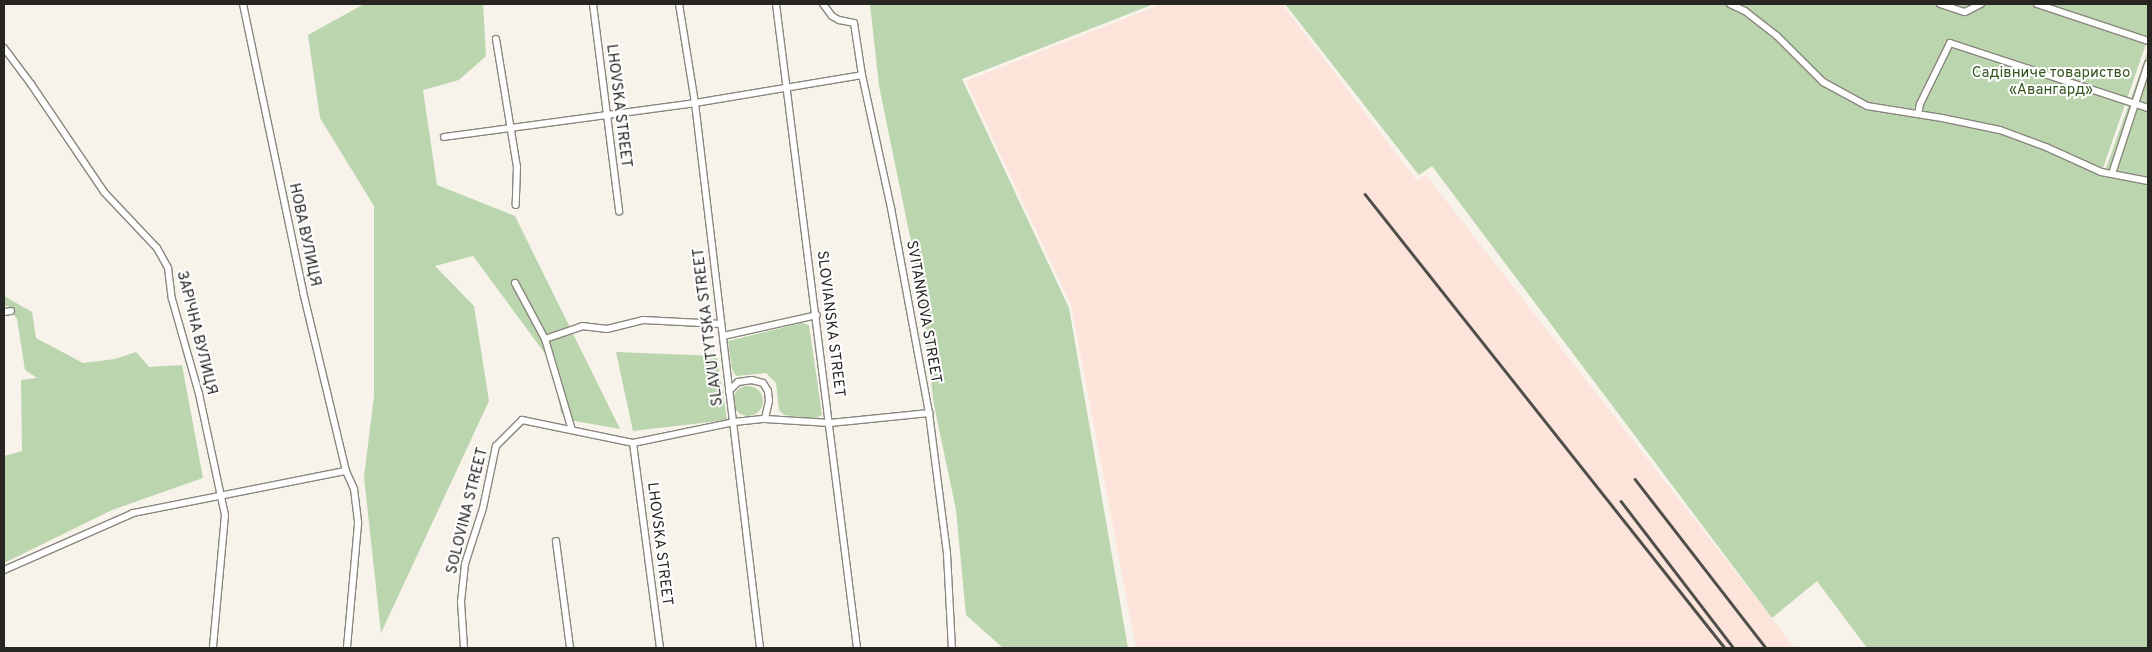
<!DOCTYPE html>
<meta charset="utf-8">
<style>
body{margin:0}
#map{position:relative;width:2152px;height:652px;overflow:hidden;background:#f7f3eb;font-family:Overpass,sans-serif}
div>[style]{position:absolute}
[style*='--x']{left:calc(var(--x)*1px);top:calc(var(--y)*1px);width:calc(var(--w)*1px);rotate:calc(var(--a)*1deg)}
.industrial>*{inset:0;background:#fce4da}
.green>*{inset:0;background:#bbd5ae}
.round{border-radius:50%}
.roads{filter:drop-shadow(1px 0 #89867e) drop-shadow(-1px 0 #89867e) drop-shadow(0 1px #89867e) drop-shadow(0 -1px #89867e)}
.minor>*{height:6px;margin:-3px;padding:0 3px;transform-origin:3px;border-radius:3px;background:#fff}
.rail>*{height:2.5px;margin:-1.25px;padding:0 1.25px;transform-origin:1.25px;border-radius:1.25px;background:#504e4a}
span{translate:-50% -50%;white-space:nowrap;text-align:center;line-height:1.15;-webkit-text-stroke:4px #fff;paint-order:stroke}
.park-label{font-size:15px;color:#365721}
.street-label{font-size:15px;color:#262522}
.frame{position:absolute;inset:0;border:5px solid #262522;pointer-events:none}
</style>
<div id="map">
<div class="industrial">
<div style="clip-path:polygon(1162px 4px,1282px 4px,1417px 181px,1426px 175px,1795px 648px,1136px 648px,1071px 305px,966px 81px)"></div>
</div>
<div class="green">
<div style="clip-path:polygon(364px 4px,483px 4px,486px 56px,459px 80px,423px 90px,437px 185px,515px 216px,620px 429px,569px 420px,561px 413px,552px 363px,473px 256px,435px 266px,474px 306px,489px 401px,381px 633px,364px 477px,374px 396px,374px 206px,320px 118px,308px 35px)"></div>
<div style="clip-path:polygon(870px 4px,1154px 4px,962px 79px,1069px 308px,1128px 648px,1003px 648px,966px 615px,956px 510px,934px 405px,918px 276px,879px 86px)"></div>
<div style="clip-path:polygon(1285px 4px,2148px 4px,2148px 38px,2101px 174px,2104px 174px,2148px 50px,2148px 648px,1867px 648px,1817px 581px,1772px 618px,1432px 166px,1419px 175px)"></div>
<div style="clip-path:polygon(4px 296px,32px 312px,36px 338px,83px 363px,115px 359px,136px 352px,149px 367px,182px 365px,203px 478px,112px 510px,4px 563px,4px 456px,22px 451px,21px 380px,37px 378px,25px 370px,17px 319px,8px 306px,4px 306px)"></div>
<div style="clip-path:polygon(802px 323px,809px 325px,822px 415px,815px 419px,784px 415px,779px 410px,776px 383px,766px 373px,736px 376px,732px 369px,728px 341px)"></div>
<div style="clip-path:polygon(616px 352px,717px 356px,727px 420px,633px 431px)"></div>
<div class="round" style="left:733px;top:386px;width:30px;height:30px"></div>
</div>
<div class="roads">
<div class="minor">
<div style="--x:243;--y:4;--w:294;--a:78.2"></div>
<div style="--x:303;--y:292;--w:184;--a:76.5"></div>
<div style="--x:346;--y:471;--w:20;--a:66"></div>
<div style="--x:354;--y:489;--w:35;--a:83"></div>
<div style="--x:358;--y:524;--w:124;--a:95.1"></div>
<div style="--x:593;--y:4;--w:209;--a:82.8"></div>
<div style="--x:679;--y:4;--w:100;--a:80.8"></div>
<div style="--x:695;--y:103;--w:549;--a:83.2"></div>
<div style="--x:776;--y:4;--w:649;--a:82.83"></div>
<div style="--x:823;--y:4;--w:15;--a:53"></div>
<div style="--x:832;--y:16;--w:8;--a:30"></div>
<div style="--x:839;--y:20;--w:15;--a:11"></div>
<div style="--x:854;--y:23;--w:53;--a:81.3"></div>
<div style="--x:862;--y:75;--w:136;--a:77.7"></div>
<div style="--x:891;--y:208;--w:208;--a:79.5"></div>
<div style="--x:929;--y:413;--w:142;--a:82.7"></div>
<div style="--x:947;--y:554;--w:94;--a:87"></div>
<div style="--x:1730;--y:4;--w:17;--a:25"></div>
<div style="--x:1745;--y:11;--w:41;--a:38"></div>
<div style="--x:1777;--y:36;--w:65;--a:45"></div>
<div style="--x:1823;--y:82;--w:50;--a:28.6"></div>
<div style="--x:1867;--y:106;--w:76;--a:9.1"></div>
<div style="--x:1942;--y:118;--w:59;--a:11.7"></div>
<div style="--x:2000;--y:130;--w:49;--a:20.3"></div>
<div style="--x:2046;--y:147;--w:60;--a:24.4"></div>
<div style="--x:2101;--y:172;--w:48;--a:10.8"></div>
<div style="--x:1940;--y:4;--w:26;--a:18"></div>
<div style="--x:1965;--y:12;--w:18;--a:-27"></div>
<div style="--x:2037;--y:4;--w:117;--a:18.4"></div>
<div style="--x:496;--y:39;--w:130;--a:80.7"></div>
<div style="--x:517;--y:167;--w:38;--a:92"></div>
<div style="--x:4;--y:48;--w:45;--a:53.1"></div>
<div style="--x:31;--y:84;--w:130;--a:55.9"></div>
<div style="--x:104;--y:192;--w:77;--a:46.6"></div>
<div style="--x:157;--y:248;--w:23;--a:61"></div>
<div style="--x:168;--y:268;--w:31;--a:83"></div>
<div style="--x:172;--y:299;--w:99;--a:74.1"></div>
<div style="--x:199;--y:394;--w:124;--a:77.9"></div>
<div style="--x:225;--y:515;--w:134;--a:95.2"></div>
<div style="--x:1918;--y:114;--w:10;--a:-79"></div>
<div style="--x:1920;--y:104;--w:68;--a:-63.8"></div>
<div style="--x:1950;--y:43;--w:208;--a:18.2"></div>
<div style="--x:444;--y:137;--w:253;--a:-7.7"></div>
<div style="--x:695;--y:103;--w:169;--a:-9.5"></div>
<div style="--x:2112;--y:174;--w:116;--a:-71.9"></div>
<div style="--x:515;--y:283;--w:64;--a:61.8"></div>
<div style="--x:545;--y:339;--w:95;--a:73.5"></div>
<div style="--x:4;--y:312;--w:7;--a:-8"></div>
<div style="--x:723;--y:336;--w:96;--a:-12.6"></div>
<div style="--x:545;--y:339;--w:39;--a:-19"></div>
<div style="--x:582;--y:326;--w:25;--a:7"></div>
<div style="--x:607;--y:329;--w:37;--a:-14"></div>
<div style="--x:643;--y:320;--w:78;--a:2.9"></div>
<div style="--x:729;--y:391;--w:13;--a:-45"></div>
<div style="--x:738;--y:382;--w:14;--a:-8"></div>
<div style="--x:752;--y:380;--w:11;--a:15"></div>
<div style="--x:763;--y:383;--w:9;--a:58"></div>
<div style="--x:768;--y:391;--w:10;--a:84"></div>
<div style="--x:769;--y:401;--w:18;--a:103"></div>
<div style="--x:633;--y:443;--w:207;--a:82.5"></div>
<div style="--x:556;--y:541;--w:108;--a:82.5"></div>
<div style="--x:4;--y:570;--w:141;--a:-23.8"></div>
<div style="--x:133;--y:513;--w:217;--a:-11.2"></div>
<div style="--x:464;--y:648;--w:46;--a:-93.7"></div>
<div style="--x:461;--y:602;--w:38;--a:-84"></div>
<div style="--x:465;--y:564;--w:59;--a:-72.2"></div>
<div style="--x:483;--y:508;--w:63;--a:-78.2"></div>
<div style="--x:496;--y:446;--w:37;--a:-45"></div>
<div style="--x:522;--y:420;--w:113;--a:11.7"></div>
<div style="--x:633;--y:443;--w:103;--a:-11.7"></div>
<div style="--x:734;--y:422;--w:31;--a:-6"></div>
<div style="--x:765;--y:419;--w:65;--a:3.5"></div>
<div style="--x:830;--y:423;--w:100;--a:-5.8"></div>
</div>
</div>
<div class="rail">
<div style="--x:1365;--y:194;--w:579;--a:51.59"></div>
<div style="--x:1635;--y:479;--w:214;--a:52.2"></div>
<div style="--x:1621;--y:501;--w:185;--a:52.5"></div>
</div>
<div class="park-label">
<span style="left:2051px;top:82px">Садівниче товариство<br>«Авангард»</span>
</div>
<div class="street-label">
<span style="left:618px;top:106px;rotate:83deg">LHOVSKA STREET</span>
<span style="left:304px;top:235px;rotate:78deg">НОВА ВУЛИЦЯ</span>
<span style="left:923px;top:312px;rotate:80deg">SVITANKOVA STREET</span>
<span style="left:830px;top:324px;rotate:83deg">SLOVIANSKA STREET</span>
<span style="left:709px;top:327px;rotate:-97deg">SLAVUTYTSKA STREET</span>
<span style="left:196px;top:333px;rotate:76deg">ЗАРІЧНА ВУЛИЦЯ</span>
<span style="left:468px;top:511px;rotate:-76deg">SOLOVINA STREET</span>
<span style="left:659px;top:544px;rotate:83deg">LHOVSKA STREET</span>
</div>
<div class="frame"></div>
</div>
